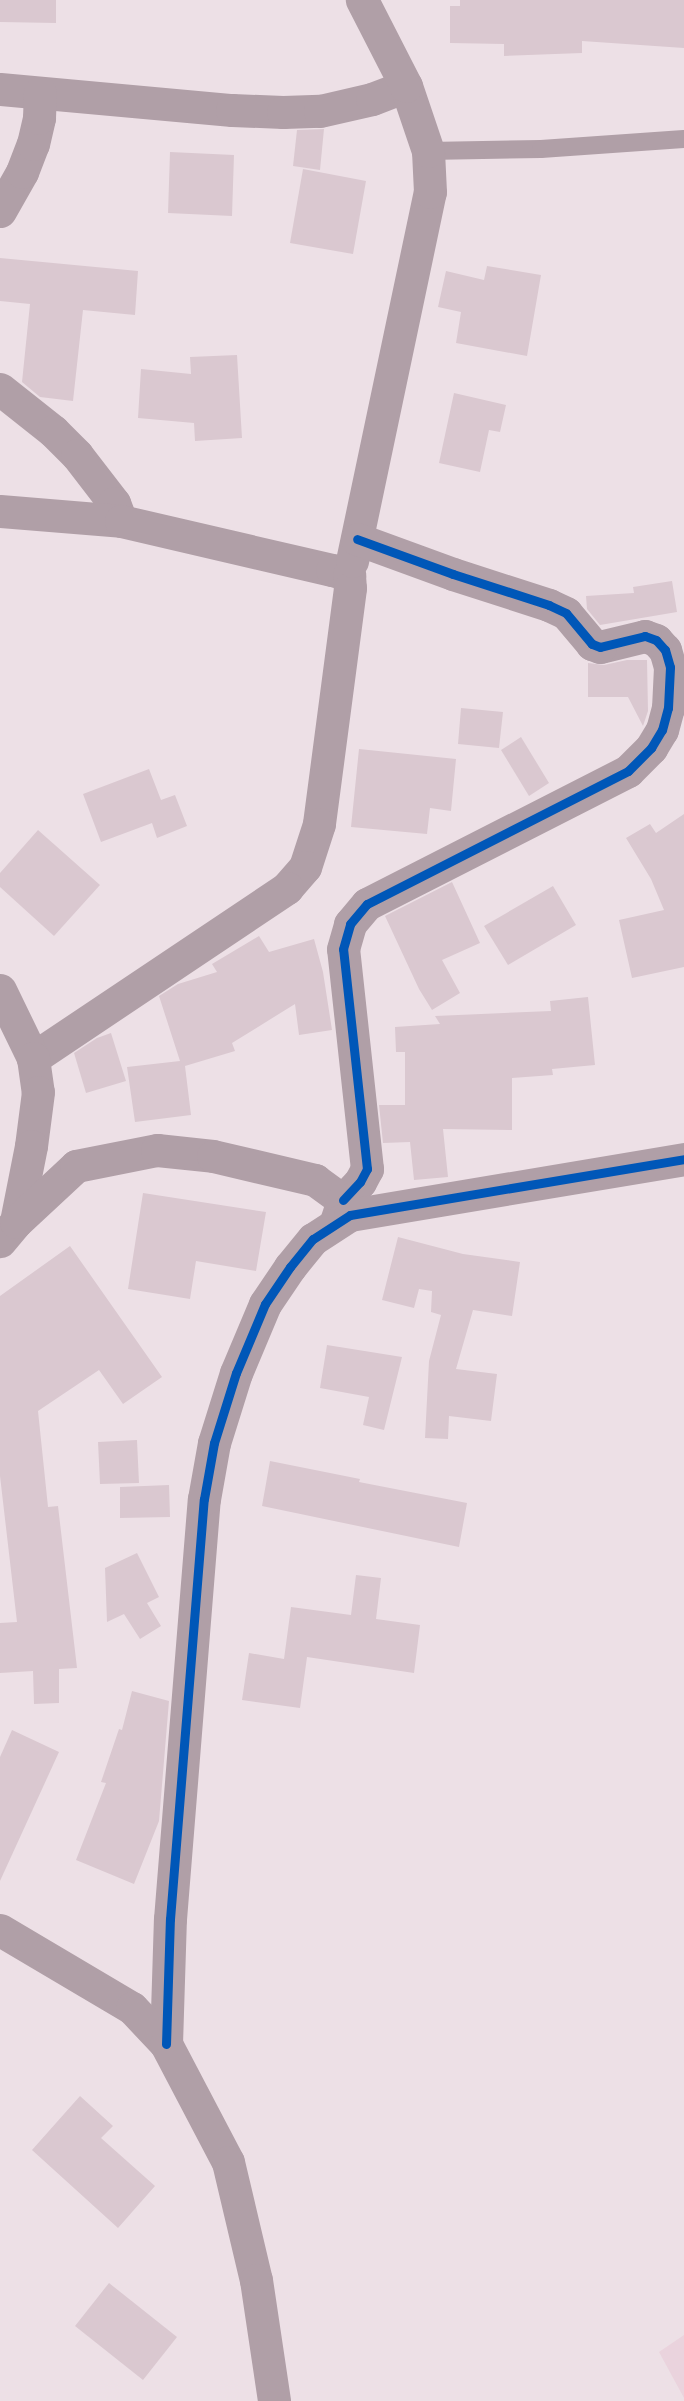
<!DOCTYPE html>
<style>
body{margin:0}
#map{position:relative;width:684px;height:2401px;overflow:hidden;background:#ede0e6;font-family:Roboto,sans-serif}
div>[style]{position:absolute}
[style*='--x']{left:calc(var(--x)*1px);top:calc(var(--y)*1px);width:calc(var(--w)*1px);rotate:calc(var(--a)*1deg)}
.built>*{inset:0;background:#ead3dd}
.building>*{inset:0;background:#dac8d0}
.service>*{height:18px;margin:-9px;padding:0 9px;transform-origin:9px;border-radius:9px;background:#b09fa7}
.minor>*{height:33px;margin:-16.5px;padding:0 16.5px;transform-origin:16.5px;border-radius:16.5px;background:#b09fa7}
.tertiary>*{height:33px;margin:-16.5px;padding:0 16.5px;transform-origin:16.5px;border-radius:16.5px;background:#b09fa7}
.cycleway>*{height:9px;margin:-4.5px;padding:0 4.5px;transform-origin:4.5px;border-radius:4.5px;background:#0057b8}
span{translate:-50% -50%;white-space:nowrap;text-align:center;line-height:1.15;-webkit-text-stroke:6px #fff;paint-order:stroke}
</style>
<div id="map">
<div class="built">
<div style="clip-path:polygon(684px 2335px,684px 2398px,659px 2352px)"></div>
</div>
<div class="building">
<div style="clip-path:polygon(0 0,56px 0,56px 23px,0 22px)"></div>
<div style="clip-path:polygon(460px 0,684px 0,684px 48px,582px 41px,582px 53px,504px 56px,504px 44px,450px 43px,450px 6px,460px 6px)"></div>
<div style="clip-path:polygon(324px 129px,320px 170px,293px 166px,297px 130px)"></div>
<div style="clip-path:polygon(170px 152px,234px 155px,232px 216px,168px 213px)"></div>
<div style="clip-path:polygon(303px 169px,366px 181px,353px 254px,290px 243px)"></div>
<div style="clip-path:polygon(0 258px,138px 271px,135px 315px,83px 310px,73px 401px,40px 397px,22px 382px,30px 304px,0 301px)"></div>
<div style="clip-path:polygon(487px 266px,541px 275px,527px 356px,456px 343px,461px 312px,438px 307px,446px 271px,484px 280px)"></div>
<div style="clip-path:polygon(237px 355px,242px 438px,195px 441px,194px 423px,138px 418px,141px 369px,191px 374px,190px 357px)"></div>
<div style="clip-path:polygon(454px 393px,506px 405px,500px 432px,489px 430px,480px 472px,439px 463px)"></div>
<div style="clip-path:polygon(672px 581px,677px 612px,600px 625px,587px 609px,586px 596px,634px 593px,633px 587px)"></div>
<div style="clip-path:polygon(627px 660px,647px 660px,648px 711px,643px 726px,628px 697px,588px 697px,588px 663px,604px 665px)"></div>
<div style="clip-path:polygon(461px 708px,503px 712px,499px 748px,458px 744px)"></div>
<div style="clip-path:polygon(521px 737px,549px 783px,529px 796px,501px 750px)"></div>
<div style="clip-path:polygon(359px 749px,456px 759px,451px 811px,430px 808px,427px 834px,351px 827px)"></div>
<div style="clip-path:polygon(149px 769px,161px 800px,175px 795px,187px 826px,157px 838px,152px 823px,101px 842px,83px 794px)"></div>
<div style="clip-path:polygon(684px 814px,684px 967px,632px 978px,619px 920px,664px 910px,651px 879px,626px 838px,650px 824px,656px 833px)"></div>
<div style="clip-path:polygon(38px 830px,100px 885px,54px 936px,0 887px,0 873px)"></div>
<div style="clip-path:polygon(452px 882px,480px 943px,442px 960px,460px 993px,432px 1010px,419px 989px,385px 916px)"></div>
<div style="clip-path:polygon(553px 886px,576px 925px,508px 965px,484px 926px)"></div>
<div style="clip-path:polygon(259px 936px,269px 952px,314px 939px,323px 972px,332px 1030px,299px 1035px,295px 1004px,232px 1043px,235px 1051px,185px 1066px,191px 1115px,135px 1122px,127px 1067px,180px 1061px,159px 996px,178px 984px,217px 972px,212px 964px)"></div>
<div style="clip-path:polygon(588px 997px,595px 1065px,552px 1069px,553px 1075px,512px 1078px,512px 1130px,443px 1129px,448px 1177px,414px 1180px,410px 1142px,383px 1143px,379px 1105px,405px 1105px,405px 1052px,396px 1052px,395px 1027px,440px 1024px,435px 1016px,551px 1011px,550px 1001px)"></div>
<div style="clip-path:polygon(111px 1033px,126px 1081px,86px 1093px,74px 1053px,97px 1038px)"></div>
<div style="clip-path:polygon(143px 1193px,266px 1212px,256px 1271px,196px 1261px,190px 1299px,128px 1289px)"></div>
<div style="clip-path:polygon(398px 1237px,463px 1254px,520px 1262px,512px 1316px,473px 1310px,456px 1369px,497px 1374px,491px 1421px,449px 1416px,448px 1439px,425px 1438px,429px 1361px,441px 1315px,431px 1312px,432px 1291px,419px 1289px,414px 1308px,382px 1300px)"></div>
<div style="clip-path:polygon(70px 1246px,162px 1377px,123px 1404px,99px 1370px,38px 1411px,48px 1507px,58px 1506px,77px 1668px,59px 1669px,59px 1703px,34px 1704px,33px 1671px,0 1673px,0 1623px,17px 1622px,0 1476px,0 1296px)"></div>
<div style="clip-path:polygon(327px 1345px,402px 1357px,384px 1430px,363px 1425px,369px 1397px,320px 1388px)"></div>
<div style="clip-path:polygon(137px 1440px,139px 1483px,100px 1484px,98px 1442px)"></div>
<div style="clip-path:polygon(270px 1461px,360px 1479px,359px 1482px,467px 1503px,459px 1547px,262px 1506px)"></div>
<div style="clip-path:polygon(169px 1485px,170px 1517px,120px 1518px,120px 1487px)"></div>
<div style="clip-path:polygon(137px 1553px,159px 1597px,147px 1603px,161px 1626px,140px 1639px,124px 1614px,107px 1622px,105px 1568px)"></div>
<div style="clip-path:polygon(356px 1575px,381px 1578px,376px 1619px,420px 1625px,414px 1673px,307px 1657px,300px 1708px,242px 1700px,249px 1653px,284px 1659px,291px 1607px,351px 1615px)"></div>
<div style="clip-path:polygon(132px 1691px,169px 1701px,159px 1821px,134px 1884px,76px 1860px,106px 1783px,101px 1782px,119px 1729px,122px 1730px)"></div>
<div style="clip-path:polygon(12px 1730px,59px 1752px,0 1881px,0 1757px)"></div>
<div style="clip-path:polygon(80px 2096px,113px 2126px,101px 2138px,155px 2186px,118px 2228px,32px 2150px)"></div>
<div style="clip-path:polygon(109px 2283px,177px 2337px,143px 2380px,75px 2326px)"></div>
</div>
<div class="service">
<div style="--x:428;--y:151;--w:113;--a:-1"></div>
<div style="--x:541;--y:149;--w:143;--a:-4"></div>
</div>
<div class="minor">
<div style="--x:0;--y:89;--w:233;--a:5.2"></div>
<div style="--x:232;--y:110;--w:51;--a:2.2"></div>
<div style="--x:283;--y:112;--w:37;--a:-2"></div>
<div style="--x:320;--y:111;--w:53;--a:-13"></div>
<div style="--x:372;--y:99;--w:36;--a:-21"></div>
<div style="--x:0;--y:211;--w:45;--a:-60.6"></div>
<div style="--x:22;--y:172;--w:30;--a:-69"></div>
<div style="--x:33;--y:144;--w:27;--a:-77"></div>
<div style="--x:39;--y:118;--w:25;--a:-88"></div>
<div style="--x:0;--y:389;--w:68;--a:38.4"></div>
<div style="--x:53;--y:431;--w:34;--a:45"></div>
<div style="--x:77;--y:455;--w:61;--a:52.4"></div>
<div style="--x:114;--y:503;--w:19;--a:69"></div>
<div style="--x:0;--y:511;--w:121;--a:4.7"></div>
<div style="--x:121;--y:521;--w:217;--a:13.1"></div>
<div style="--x:332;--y:570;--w:18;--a:16"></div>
<div style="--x:349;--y:575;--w:13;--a:86"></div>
<div style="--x:350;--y:588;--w:238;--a:97.5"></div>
<div style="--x:319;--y:824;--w:45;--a:108"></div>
<div style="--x:305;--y:867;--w:28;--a:131"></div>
<div style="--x:287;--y:888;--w:306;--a:146.2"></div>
<div style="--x:352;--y:561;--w:377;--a:-78.1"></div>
<div style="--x:430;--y:192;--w:41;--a:-92.8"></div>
<div style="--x:428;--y:151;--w:69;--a:-108.7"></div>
<div style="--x:406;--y:86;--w:97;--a:-117.1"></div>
<div style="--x:0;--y:990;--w:76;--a:64.1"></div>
<div style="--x:33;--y:1058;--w:34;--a:82"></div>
<div style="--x:38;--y:1092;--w:54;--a:97.4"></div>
<div style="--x:31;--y:1146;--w:77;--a:101.2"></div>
<div style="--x:16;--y:1222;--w:25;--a:130"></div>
<div style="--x:343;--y:1200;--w:25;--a:-47"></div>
<div style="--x:360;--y:1182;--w:15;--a:-62"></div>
<div style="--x:367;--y:1169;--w:221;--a:-96.2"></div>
<div style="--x:343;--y:949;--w:26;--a:-74"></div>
<div style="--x:350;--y:924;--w:26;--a:-50"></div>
<div style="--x:367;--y:904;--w:293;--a:-27"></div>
<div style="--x:628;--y:771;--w:33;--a:-45"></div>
<div style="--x:651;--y:748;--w:21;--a:-59"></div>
<div style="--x:662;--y:730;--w:23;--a:-75"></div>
<div style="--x:668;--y:708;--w:41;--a:-87.2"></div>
<div style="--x:670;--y:667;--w:18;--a:-106"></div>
<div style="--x:665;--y:650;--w:13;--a:-132"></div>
<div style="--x:656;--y:640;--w:12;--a:-160"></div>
<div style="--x:645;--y:636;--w:46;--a:166.3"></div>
<div style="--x:600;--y:647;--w:9;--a:-159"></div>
<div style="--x:592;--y:644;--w:40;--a:-130"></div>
<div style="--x:566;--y:613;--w:19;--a:-155"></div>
<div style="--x:549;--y:605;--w:101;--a:-162.1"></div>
<div style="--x:453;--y:574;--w:102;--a:-160"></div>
<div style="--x:16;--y:1222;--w:82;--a:-43"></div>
<div style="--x:76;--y:1166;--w:83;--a:-11.2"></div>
<div style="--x:157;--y:1150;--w:56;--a:6.1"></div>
<div style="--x:213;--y:1156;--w:105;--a:13.2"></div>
<div style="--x:315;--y:1180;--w:34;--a:36"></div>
<div style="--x:343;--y:1200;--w:22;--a:108"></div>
<div style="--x:166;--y:2044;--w:125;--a:-88.2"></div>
<div style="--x:170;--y:1919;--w:421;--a:-85.4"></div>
<div style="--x:204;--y:1499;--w:57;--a:-79.9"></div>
<div style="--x:214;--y:1443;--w:73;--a:-72.6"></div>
<div style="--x:236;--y:1373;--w:75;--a:-67.2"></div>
<div style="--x:265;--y:1304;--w:45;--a:-56"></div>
<div style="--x:290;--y:1267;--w:36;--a:-51"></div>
<div style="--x:313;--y:1239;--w:44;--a:-33"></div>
<div style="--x:350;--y:1215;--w:339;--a:-9.5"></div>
</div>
<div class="tertiary">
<div style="--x:0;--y:1930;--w:153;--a:30.6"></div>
<div style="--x:132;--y:2008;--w:50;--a:46.6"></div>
<div style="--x:166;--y:2044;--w:133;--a:62.3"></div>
<div style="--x:228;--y:2162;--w:121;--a:76.7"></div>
<div style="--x:256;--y:2280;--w:122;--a:81.5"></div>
</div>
<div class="cycleway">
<div style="--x:343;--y:1200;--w:25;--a:-47"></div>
<div style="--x:360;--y:1182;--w:15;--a:-62"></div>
<div style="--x:367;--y:1169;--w:221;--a:-96.2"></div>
<div style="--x:343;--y:949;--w:26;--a:-74"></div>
<div style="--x:350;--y:924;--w:26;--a:-50"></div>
<div style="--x:367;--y:904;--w:293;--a:-27"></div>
<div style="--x:628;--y:771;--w:33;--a:-45"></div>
<div style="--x:651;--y:748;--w:21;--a:-59"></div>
<div style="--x:662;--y:730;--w:23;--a:-75"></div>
<div style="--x:668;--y:708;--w:41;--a:-87.2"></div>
<div style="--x:670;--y:667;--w:18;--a:-106"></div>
<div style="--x:665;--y:650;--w:13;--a:-132"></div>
<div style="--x:656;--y:640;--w:12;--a:-160"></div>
<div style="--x:645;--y:636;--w:46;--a:166.3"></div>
<div style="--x:600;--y:647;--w:9;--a:-159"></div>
<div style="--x:592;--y:644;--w:40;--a:-130"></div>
<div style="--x:566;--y:613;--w:19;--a:-155"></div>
<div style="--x:549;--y:605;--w:101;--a:-162.1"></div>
<div style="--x:453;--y:574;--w:102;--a:-160"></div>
<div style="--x:166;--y:2044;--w:125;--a:-88.2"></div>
<div style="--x:170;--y:1919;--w:421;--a:-85.4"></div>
<div style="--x:204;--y:1499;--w:57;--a:-79.9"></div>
<div style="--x:214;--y:1443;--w:73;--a:-72.6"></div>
<div style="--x:236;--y:1373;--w:75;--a:-67.2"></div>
<div style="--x:265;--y:1304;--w:45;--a:-56"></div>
<div style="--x:290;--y:1267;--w:36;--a:-51"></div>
<div style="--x:313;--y:1239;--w:44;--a:-33"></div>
<div style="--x:350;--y:1215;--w:339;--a:-9.5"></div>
</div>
</div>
